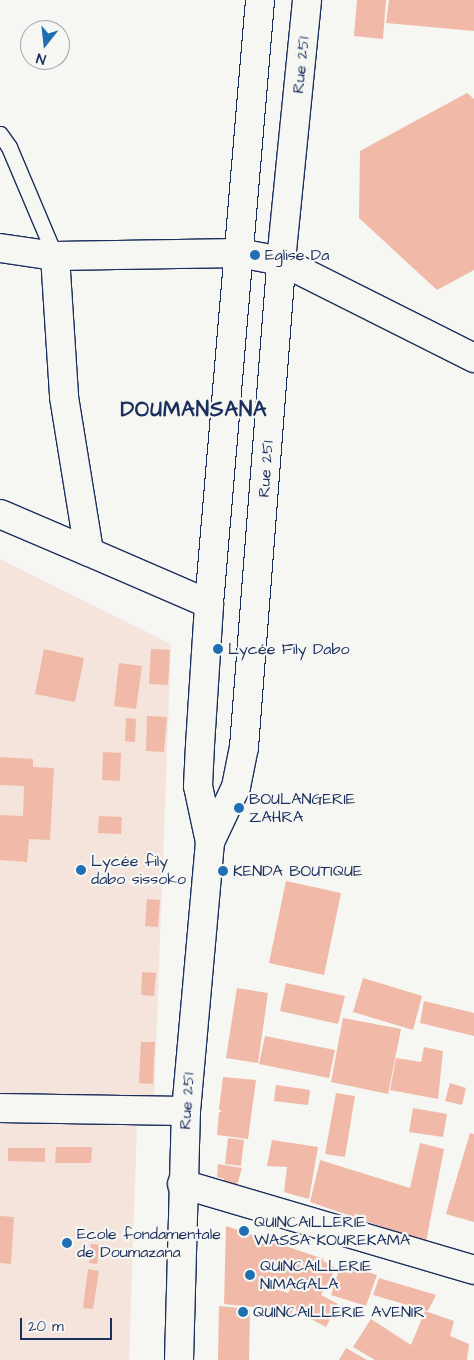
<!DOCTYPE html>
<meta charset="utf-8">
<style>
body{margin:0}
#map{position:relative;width:474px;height:1360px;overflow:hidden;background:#f6f6f2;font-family:"Architects Daughter",sans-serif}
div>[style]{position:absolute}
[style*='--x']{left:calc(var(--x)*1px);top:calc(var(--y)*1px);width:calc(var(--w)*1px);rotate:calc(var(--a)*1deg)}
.built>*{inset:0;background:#f4e4dc}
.building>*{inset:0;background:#f1b9a7}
.roads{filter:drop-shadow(1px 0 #1b2f5e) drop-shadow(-1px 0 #1b2f5e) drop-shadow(0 1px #1b2f5e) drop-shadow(0 -1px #1b2f5e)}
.lane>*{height:15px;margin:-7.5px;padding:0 7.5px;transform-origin:7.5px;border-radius:7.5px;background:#f6f6f2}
.street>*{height:28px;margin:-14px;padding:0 14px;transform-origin:14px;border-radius:14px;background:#f6f6f2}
.secondary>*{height:28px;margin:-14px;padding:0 14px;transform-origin:14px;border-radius:14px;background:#f6f6f2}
.dots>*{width:14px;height:14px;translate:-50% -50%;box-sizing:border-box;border:2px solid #f6f6f2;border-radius:50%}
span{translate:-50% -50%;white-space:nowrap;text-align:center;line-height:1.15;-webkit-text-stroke:4.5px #f6f6f2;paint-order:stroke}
.street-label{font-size:16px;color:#1b2f5e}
.poi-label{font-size:16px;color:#1b2f5e}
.left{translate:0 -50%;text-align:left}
.district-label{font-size:21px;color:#1b2f5e;font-weight:700;letter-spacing:1px}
.north{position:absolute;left:20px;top:20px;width:50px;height:50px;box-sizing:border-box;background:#f6f6f2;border:1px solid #9ea6b7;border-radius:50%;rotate:196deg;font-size:14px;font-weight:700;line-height:20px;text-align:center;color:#1b2f5e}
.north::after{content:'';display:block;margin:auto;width:18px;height:22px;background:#1f6fb2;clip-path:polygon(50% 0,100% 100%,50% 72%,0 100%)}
.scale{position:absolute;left:20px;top:1318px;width:92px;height:22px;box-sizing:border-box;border:2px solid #1b2f5e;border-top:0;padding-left:6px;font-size:15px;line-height:18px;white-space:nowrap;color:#1b2f5e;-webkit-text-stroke:4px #f6f6f2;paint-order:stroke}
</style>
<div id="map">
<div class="built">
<div style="clip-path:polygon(0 559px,171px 644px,154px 1100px,0 1095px)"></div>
<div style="clip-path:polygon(0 1122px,137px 1126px,129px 1360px,0 1360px)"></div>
</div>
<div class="building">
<div style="clip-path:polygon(357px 0,386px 0,383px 39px,354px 36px)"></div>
<div style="clip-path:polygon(389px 0,474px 0,474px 31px,386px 23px)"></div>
<div style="clip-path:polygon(467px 93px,474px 99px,474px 270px,437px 290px,359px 218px,360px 151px)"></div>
<div style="clip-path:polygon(44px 649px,84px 658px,75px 702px,35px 694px)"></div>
<div style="clip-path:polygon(151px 649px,170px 650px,168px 685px,149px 684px)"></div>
<div style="clip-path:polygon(119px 663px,142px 666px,136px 709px,114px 706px)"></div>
<div style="clip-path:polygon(147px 716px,167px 717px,164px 752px,146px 751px)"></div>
<div style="clip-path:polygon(126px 718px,136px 719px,135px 742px,125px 741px)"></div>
<div style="clip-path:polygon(103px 752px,121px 753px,120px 781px,102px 780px)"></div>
<div style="clip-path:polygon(0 757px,33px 759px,33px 767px,54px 768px,50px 840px,29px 839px,27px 862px,0 860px,0 815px,23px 816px,24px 786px,0 785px)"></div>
<div style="clip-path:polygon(99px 816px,122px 817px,121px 834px,98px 833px)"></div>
<div style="clip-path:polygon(286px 881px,341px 893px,324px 975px,269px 963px)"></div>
<div style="clip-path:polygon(147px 899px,160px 900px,158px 927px,145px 926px)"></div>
<div style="clip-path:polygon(142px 972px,156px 973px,154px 996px,141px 995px)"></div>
<div style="clip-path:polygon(363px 978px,422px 996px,413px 1030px,353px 1012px)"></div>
<div style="clip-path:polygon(286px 983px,345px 996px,338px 1024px,280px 1011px)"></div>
<div style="clip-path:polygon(237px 988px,268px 993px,258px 1063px,226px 1058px)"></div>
<div style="clip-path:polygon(424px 1001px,474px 1013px,474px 1036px,420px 1023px)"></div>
<div style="clip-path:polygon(343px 1018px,401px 1029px,388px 1094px,331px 1082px)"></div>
<div style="clip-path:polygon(265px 1036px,335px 1050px,329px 1078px,259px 1064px)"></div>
<div style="clip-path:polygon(141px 1042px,155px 1042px,153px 1084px,139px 1083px)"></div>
<div style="clip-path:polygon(424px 1047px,443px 1051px,438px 1099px,390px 1090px,396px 1058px,421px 1062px)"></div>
<div style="clip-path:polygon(223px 1077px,256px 1080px,248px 1139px,217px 1135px,219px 1112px,222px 1112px,219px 1109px)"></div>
<div style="clip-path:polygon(450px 1083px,466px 1088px,462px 1105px,445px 1101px)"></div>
<div style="clip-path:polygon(276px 1085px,310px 1090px,308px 1105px,274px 1101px)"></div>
<div style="clip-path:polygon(336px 1093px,355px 1096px,345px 1157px,325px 1154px)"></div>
<div style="clip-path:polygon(413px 1108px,447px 1114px,443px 1137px,409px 1132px)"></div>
<div style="clip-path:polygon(470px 1133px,474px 1134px,474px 1222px,446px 1214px)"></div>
<div style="clip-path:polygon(228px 1138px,244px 1140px,241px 1166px,225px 1164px)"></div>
<div style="clip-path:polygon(272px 1140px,318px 1147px,309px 1199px,284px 1192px,287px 1167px,267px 1166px)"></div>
<div style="clip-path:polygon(420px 1143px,444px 1149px,426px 1242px,310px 1202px,320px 1160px,410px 1188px)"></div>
<div style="clip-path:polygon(56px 1147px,92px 1147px,91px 1163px,55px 1163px)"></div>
<div style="clip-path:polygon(8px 1148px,45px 1148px,45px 1162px,8px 1161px)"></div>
<div style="clip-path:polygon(218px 1164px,242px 1168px,235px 1192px,222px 1191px,224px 1179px,217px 1177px)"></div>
<div style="clip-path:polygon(0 1216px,14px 1217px,11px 1264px,0 1263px)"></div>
<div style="clip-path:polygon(evenodd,226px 1226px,324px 1259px,323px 1261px,336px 1268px,321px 1295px,338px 1304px,326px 1327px,294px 1310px,299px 1299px,288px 1319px,253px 1307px,224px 1304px,226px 1226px,266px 1280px,291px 1287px,288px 1293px,264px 1286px,266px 1280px)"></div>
<div style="clip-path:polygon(91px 1244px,100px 1245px,97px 1264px,89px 1263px)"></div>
<div style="clip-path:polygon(341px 1263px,377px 1275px,366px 1306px,331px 1295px)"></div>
<div style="clip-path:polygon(88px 1269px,99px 1271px,93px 1309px,83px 1308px)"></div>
<div style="clip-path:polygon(379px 1278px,436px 1295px,428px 1311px,373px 1295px)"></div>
<div style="clip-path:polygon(219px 1306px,250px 1309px,249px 1360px,218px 1360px)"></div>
<div style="clip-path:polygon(425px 1311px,454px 1321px,450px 1336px,469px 1344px,467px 1360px,375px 1360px,353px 1347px,371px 1319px,411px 1345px)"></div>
<div style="clip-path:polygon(346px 1348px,367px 1360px,339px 1360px)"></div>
</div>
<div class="roads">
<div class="lane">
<div style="--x:0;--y:134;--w:16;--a:55"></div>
<div style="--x:9;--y:147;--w:118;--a:67.1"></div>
</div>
<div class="street">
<div style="--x:0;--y:248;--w:56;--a:8.3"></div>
<div style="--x:55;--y:256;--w:184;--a:-0.9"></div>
<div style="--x:239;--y:253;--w:43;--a:10.8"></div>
<div style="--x:55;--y:256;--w:141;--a:86.3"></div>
<div style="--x:64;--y:397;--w:157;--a:80.8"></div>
<div style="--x:89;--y:552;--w:131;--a:23.4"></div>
<div style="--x:0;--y:514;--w:97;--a:23.1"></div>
<div style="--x:0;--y:1108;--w:186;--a:0.9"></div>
<div style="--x:182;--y:1184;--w:304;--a:16.4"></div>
</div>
<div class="secondary">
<div style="--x:281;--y:261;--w:216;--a:26.7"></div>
<div style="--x:210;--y:842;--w:61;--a:-64.7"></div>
<div style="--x:236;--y:787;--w:41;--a:-78.7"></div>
<div style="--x:244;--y:747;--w:487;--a:-85.6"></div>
<div style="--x:281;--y:261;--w:262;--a:-84.3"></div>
<div style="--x:179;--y:1360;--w:249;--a:-88.4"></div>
<div style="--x:186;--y:1111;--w:270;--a:-84.9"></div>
<div style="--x:210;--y:842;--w:57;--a:-102.1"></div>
<div style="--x:198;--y:786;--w:41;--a:-87.2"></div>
<div style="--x:200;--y:745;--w:141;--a:-86.3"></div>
<div style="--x:209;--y:604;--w:606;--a:-85.17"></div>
</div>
</div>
<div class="dots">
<div style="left:255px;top:255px;background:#1f6fb2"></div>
<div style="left:218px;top:649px;background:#1f6fb2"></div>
<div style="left:239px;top:808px;background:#1f6fb2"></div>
<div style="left:81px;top:870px;background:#1f6fb2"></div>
<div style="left:223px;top:871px;background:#1f6fb2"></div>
<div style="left:244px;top:1231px;background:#1f6fb2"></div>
<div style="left:67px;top:1243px;background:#1f6fb2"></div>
<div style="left:250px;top:1275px;background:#1f6fb2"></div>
<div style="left:243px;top:1312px;background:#1f6fb2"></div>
</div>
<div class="street-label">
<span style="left:301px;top:65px;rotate:-84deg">Rue 251</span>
<span style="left:266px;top:469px;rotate:-86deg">Rue 251</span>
<span style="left:187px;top:1101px;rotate:-86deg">Rue 251</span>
</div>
<div class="poi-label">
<span class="left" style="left:265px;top:255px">Eglise Da</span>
<span class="left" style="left:228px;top:649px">Lycée Fily Dabo</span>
<span class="left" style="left:249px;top:808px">BOULANGERIE<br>ZAHRA</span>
<span class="left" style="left:91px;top:870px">Lycée fily<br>dabo sissoko</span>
<span class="left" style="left:233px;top:871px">KENDA BOUTIQUE</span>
<span class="left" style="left:254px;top:1231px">QUINCAILLERIE<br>WASSA KOUREKAMA</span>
<span class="left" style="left:77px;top:1243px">Ecole fondamentale<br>de Doumazana</span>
<span class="left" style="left:260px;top:1275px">QUINCAILLERIE<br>NIMAGALA</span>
<span class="left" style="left:253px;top:1312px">QUINCAILLERIE AVENIR</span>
</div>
<div class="district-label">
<span style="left:194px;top:410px">DOUMANSANA</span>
</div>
<div class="north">N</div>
<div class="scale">20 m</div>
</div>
